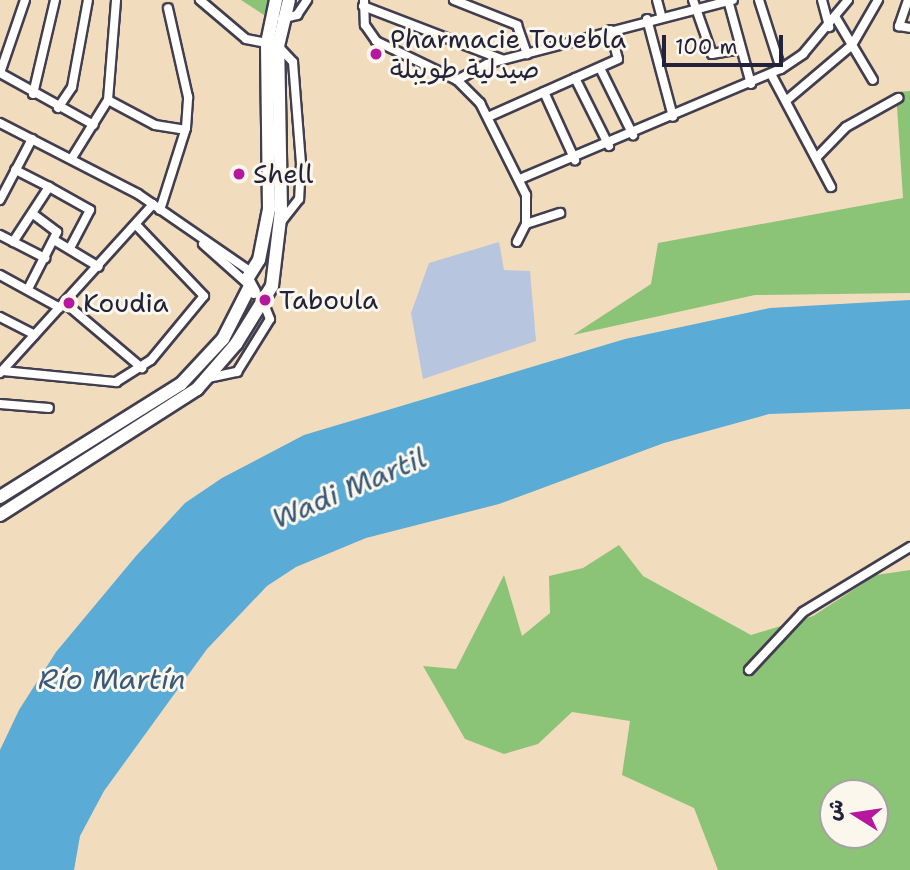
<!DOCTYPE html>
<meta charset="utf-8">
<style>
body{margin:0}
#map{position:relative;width:910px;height:870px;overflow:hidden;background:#f2dcbe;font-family:"Shantell Sans","Playpen Sans Arabic",sans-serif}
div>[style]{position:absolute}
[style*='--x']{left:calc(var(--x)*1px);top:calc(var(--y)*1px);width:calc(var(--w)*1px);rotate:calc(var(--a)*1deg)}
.industrial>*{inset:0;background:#b7c5de}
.green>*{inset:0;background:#8cc477}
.water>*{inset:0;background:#5aabd5}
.roads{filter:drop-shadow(2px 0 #413e4f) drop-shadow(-2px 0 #413e4f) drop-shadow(0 2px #413e4f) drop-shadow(0 -2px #413e4f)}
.minor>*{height:8px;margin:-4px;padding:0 4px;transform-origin:4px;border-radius:4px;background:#fff}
.trunk>*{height:12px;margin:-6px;padding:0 6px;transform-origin:6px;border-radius:6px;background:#fff}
.dots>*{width:19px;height:19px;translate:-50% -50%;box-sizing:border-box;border:4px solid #fbf7ec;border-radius:50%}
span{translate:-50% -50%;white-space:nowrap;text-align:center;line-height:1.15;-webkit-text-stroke:6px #fbf7ec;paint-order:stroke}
.poi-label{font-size:26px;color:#22223b}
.left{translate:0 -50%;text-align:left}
.water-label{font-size:28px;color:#385979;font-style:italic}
.north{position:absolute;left:819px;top:779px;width:70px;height:70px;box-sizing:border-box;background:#fbf7ec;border:2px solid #a4a2a5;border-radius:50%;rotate:282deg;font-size:19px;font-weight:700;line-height:28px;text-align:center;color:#22223b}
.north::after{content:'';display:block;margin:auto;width:24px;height:32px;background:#b5179e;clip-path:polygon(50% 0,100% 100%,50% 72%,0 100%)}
.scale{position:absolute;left:662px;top:35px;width:121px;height:32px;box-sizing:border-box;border:4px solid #22223b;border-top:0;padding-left:9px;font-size:21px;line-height:24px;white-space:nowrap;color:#22223b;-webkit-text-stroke:5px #fbf7ec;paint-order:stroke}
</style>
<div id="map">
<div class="industrial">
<div style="clip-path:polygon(499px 242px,504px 270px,530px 271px,536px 341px,423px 379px,411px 313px,429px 263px)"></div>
</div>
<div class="green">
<div style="clip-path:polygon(241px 0,269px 0,264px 15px)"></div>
<div style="clip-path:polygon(910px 91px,910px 293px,755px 295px,573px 335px,651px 284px,658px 243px,903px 198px,896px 92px)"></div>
<div style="clip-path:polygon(evenodd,619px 545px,643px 576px,751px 635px,813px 616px,876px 575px,910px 570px,910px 870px,718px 870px,694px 808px,622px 775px,630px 721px,572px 712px,538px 744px,504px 754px,465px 739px,423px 666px,456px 669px,504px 575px,522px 636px,550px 613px,549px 576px,583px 568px,619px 545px,833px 793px,875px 793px,875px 835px,833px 835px,833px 793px)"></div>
</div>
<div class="water">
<div style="clip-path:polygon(910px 300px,910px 409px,769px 414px,664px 443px,499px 504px,366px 538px,296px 567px,267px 586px,207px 649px,104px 791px,80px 836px,74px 870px,0 870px,0 750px,19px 710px,56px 652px,136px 556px,185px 503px,222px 478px,304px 435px,625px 339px,770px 308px)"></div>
</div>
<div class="roads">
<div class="minor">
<div style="--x:200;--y:0;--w:60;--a:40.3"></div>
<div style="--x:246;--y:39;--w:21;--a:11"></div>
<div style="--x:364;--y:0;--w:25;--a:88"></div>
<div style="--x:365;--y:25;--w:19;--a:55"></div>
<div style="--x:376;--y:41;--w:90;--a:25.7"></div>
<div style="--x:457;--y:80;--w:33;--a:45"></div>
<div style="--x:480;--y:103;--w:103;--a:63.4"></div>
<div style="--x:526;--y:195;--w:29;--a:90"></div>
<div style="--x:526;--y:224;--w:20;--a:117"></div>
<div style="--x:454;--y:0;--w:68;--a:21.6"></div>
<div style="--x:517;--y:25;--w:31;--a:71"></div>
<div style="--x:657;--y:0;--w:16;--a:75"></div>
<div style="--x:693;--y:0;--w:57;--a:70.6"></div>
<div style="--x:712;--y:54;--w:29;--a:-10"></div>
<div style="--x:728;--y:0;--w:87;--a:74.7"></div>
<div style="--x:759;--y:0;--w:72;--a:72.3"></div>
<div style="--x:822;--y:0;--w:28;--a:75"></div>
<div style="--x:908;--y:0;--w:28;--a:109"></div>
<div style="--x:899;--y:26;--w:11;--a:10"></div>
<div style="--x:363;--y:6;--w:148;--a:21"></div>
<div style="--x:836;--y:18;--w:72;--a:59.2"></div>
<div style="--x:282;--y:19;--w:16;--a:-15"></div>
<div style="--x:297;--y:15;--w:18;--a:-56"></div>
<div style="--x:647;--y:19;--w:101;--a:75.1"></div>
<div style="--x:278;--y:46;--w:22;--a:47"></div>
<div style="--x:293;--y:62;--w:101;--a:85.5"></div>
<div style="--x:301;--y:163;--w:36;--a:93"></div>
<div style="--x:299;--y:199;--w:29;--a:128"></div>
<div style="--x:600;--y:68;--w:75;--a:63.8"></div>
<div style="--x:0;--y:73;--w:107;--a:29"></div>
<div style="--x:0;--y:73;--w:77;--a:-71.1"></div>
<div style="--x:771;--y:74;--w:128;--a:62"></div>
<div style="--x:575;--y:78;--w:76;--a:63.4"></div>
<div style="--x:457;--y:80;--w:34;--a:-28"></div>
<div style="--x:487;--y:64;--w:254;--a:-14.6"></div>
<div style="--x:544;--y:92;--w:75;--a:65.5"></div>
<div style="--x:33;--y:94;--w:97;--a:-76.8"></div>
<div style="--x:108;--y:100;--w:53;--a:28"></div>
<div style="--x:155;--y:125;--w:30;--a:9"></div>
<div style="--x:787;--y:100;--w:85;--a:-40.2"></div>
<div style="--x:852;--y:45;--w:52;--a:-60"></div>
<div style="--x:58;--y:108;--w:25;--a:-56"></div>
<div style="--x:72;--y:87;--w:88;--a:-79.6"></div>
<div style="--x:488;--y:117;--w:142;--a:-24"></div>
<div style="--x:618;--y:59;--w:30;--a:-105"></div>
<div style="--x:0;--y:123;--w:155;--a:27.2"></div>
<div style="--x:138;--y:194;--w:137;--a:34.6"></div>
<div style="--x:72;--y:158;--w:68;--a:-58.2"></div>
<div style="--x:108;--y:100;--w:100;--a:-85.4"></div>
<div style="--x:816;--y:158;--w:43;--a:-45.9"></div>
<div style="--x:846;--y:127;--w:60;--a:-29.1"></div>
<div style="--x:520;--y:179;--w:283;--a:-22.9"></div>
<div style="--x:781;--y:69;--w:27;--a:-34"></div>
<div style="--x:803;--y:54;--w:70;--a:-50.2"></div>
<div style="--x:49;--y:187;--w:47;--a:29.3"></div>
<div style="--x:90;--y:210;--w:43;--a:117.8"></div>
<div style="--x:0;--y:200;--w:69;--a:-62.3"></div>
<div style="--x:160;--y:210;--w:86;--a:-72.4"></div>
<div style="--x:186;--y:128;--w:31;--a:-86"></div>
<div style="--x:188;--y:97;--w:91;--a:-102.7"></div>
<div style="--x:526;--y:224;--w:36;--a:-18"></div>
<div style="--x:0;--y:235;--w:51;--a:27.1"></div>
<div style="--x:54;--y:240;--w:52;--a:31"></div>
<div style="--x:13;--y:242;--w:66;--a:-56.8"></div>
<div style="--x:49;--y:187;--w:38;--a:-153"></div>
<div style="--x:203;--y:244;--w:59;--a:41.6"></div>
<div style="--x:0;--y:275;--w:68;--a:28.8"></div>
<div style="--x:28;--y:289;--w:64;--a:-63"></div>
<div style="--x:57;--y:232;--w:31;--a:-143"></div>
<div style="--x:65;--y:303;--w:101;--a:40.2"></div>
<div style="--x:0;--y:317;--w:39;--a:27"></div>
<div style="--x:3;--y:371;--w:114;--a:5.6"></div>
<div style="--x:116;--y:382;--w:41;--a:-32.2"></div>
<div style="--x:151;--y:360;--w:83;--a:-50.4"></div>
<div style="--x:204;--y:296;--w:97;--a:-133.7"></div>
<div style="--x:0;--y:373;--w:228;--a:-47.8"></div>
<div style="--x:208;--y:378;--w:30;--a:-12"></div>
<div style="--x:237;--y:372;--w:62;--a:-58.1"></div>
<div style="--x:270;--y:319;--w:22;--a:-112"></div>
<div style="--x:0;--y:404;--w:49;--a:4.7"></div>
<div style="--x:749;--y:670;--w:79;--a:-47"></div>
<div style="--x:803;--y:612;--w:125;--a:-31.3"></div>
</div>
<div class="trunk">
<div style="--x:254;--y:292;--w:15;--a:-118"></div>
<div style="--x:247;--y:279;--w:22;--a:-58"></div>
<div style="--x:259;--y:260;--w:52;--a:-78.9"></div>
<div style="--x:269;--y:209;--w:166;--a:-90.7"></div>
<div style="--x:267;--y:43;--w:44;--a:-78.2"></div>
<div style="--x:0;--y:497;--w:213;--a:-32"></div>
<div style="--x:181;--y:384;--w:62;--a:-47"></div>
<div style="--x:223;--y:339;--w:57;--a:-63"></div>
<div style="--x:0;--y:515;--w:234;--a:-32.6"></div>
<div style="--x:197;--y:389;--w:60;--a:-49.1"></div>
<div style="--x:236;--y:344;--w:68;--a:-58.2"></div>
<div style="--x:272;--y:286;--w:77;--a:-83.2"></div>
<div style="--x:281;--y:210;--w:164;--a:-91"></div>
<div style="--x:278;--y:46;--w:47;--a:-76.6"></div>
</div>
</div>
<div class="dots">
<div style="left:376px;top:54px;background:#b5179e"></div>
<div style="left:239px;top:174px;background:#b5179e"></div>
<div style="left:265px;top:300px;background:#b5179e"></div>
<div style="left:69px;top:303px;background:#b5179e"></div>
</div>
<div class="poi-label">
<span class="left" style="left:390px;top:54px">Pharmacie Touebla<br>صيدلية طويبلة</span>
<span class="left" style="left:253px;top:174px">Shell</span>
<span class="left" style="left:279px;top:300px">Taboula</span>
<span class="left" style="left:83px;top:303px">Koudia</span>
</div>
<div class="water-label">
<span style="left:349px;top:488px;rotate:-23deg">Wadi Martil</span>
<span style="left:112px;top:679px">Río Martín</span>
</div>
<div class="north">ش</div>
<div class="scale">100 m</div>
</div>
